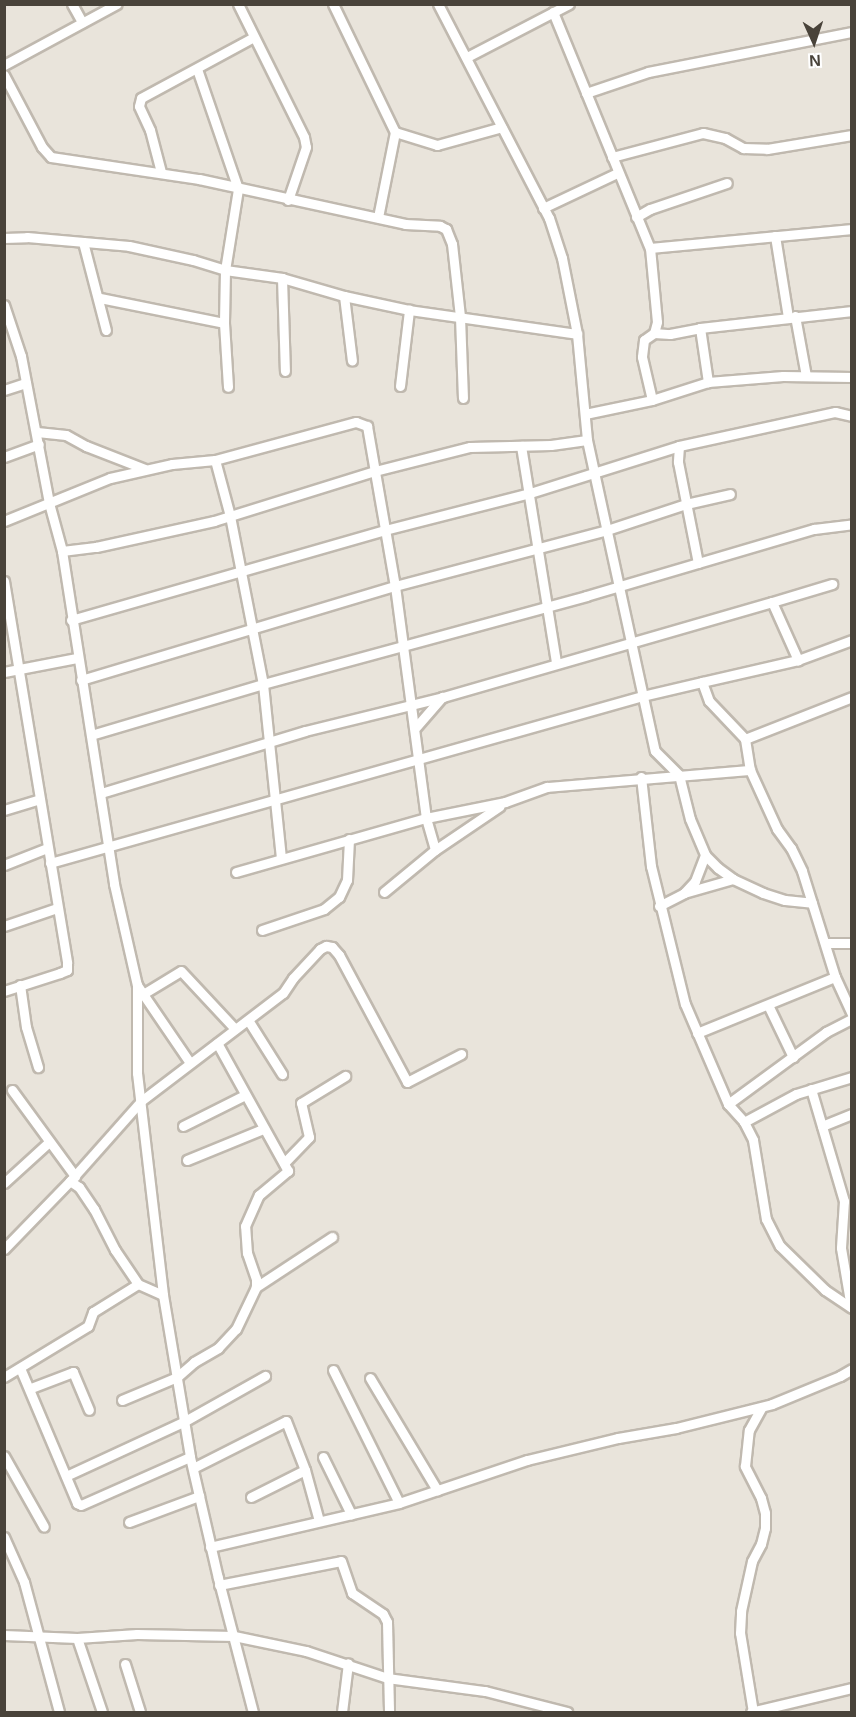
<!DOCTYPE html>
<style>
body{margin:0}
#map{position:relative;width:856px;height:1717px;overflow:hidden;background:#f5f2ec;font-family:Arial,sans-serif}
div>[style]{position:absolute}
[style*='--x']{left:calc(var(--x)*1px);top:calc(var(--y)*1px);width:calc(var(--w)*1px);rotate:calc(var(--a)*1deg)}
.residential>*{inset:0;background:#e9e4db}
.roads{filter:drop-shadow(2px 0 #c0b9af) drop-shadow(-2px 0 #c0b9af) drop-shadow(0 2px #c0b9af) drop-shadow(0 -2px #c0b9af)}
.minor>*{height:9px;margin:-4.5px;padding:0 4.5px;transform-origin:4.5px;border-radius:4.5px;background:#fff}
span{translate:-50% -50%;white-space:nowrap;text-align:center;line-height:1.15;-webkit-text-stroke:6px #fff;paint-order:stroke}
.frame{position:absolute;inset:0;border:6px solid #49433a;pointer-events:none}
.north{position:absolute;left:784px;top:12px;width:60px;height:60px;-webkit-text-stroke:4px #fff;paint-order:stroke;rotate:177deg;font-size:16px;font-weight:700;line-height:24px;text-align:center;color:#49433a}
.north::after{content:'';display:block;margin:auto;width:21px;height:27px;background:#49433a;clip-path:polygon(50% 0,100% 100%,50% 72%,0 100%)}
</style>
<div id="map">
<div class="residential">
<div style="clip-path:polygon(5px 5px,851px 5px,851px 1712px,5px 1712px)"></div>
</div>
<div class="roads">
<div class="minor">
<div style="--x:72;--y:4;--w:21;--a:61"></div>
<div style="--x:238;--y:4;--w:148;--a:63.6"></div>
<div style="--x:304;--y:137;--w:10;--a:79"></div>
<div style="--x:306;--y:147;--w:56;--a:108.8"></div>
<div style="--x:333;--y:4;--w:142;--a:64.2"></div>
<div style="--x:395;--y:132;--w:87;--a:101.3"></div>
<div style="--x:438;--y:4;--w:241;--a:62.6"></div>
<div style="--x:549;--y:218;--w:42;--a:72"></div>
<div style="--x:562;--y:258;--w:77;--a:78.8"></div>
<div style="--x:577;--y:334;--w:106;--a:84.6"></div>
<div style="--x:587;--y:440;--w:318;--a:77.7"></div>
<div style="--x:655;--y:751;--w:34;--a:45"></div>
<div style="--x:679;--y:775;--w:45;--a:76"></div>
<div style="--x:690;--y:819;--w:39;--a:67"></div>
<div style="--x:705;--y:855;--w:18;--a:45"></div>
<div style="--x:718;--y:868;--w:19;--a:36"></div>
<div style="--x:733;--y:879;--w:33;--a:25"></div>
<div style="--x:763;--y:893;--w:23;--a:18"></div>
<div style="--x:785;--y:900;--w:27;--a:6"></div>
<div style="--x:553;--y:12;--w:255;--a:67.7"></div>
<div style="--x:650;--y:248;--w:203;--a:-5.4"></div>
<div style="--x:467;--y:57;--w:115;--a:-27.5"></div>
<div style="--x:4;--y:65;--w:128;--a:-28.4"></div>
<div style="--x:197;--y:69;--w:127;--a:71.1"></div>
<div style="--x:238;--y:189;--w:82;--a:99.1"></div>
<div style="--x:225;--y:270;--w:53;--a:91.1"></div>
<div style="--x:224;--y:323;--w:64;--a:86.4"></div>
<div style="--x:4;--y:75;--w:81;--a:62.2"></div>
<div style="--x:42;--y:147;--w:13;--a:48"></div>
<div style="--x:51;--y:157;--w:150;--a:8.5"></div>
<div style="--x:199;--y:179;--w:211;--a:12.3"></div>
<div style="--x:405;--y:224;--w:35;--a:3"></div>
<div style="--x:440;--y:226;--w:7;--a:27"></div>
<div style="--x:446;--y:229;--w:16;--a:68"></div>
<div style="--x:452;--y:244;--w:73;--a:83.7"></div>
<div style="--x:460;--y:317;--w:81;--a:87.9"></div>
<div style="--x:586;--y:93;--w:65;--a:-18.7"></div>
<div style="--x:648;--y:72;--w:208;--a:-11.1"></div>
<div style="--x:395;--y:132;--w:44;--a:17.2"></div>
<div style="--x:437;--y:145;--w:67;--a:-15.5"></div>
<div style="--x:612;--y:157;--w:94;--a:-14.8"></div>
<div style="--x:703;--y:133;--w:23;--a:13"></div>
<div style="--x:725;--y:138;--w:21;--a:29"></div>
<div style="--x:743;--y:148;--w:24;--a:2"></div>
<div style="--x:767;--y:149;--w:86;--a:-9.4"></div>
<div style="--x:161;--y:172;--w:43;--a:-104.7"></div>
<div style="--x:150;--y:130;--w:26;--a:-115"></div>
<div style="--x:139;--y:106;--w:8;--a:-76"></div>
<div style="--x:141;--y:98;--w:128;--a:-28.4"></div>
<div style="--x:543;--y:208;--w:82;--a:-25.3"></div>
<div style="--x:636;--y:217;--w:16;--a:-30"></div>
<div style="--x:650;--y:209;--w:81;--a:-18.7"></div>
<div style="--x:775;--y:236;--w:82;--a:80.9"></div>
<div style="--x:4;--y:238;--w:23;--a:-2"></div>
<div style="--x:27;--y:237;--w:102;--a:5"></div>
<div style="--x:129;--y:246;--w:66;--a:12.3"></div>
<div style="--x:193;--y:260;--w:34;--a:17"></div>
<div style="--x:225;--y:270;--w:58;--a:8"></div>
<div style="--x:282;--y:278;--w:65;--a:16.2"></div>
<div style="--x:344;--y:296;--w:66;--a:12.2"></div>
<div style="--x:409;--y:310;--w:170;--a:8.1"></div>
<div style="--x:83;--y:242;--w:91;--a:75.4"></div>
<div style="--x:650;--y:248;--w:74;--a:84.6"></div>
<div style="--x:657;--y:322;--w:11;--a:105"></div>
<div style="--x:654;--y:333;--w:12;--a:145"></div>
<div style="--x:644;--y:340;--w:17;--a:97"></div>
<div style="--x:642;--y:357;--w:44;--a:76.9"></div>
<div style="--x:282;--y:278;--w:93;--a:88.2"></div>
<div style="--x:344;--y:296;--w:65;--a:83"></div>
<div style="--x:100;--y:298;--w:126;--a:11.4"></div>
<div style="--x:4;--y:305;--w:54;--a:71.6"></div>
<div style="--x:21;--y:356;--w:150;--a:79.2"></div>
<div style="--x:49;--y:503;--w:50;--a:74.8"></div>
<div style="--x:62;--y:551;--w:337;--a:81.1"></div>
<div style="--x:114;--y:884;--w:104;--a:77.2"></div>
<div style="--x:137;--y:985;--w:88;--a:90"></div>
<div style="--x:137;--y:1073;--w:224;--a:83.3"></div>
<div style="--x:163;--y:1295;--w:164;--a:80.5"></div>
<div style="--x:190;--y:1457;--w:124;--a:77"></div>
<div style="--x:218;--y:1578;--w:138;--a:75.4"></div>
<div style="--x:795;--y:316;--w:61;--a:79.6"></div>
<div style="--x:700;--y:328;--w:55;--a:81.6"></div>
<div style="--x:654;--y:333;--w:16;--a:4"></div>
<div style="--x:670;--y:334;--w:31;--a:-11"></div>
<div style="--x:700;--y:328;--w:153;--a:-6.4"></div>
<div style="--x:400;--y:386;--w:77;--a:-83.2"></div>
<div style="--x:4;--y:390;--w:23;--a:-18"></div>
<div style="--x:585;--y:414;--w:68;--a:-11.8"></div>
<div style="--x:652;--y:400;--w:59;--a:-17.8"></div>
<div style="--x:708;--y:382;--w:75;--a:-4.6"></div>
<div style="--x:783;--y:376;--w:69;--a:0.8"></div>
<div style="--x:37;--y:432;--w:29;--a:6"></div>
<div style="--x:66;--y:435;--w:23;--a:29"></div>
<div style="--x:86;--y:446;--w:63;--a:21.3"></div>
<div style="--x:521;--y:446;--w:220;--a:80.8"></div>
<div style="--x:679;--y:446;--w:160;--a:-12.3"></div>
<div style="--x:835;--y:412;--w:17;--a:13"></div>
<div style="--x:4;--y:457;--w:37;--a:-20"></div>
<div style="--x:215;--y:460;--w:146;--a:-15.1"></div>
<div style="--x:356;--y:422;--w:12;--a:20"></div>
<div style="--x:367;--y:426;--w:162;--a:80.1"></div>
<div style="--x:395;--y:586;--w:234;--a:82.4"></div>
<div style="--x:426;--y:818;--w:33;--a:74"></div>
<div style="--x:4;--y:521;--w:114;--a:-22.1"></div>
<div style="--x:110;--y:478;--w:64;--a:-12.7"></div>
<div style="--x:172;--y:464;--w:43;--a:-5.3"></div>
<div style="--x:215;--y:460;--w:58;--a:75"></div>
<div style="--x:230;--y:516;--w:171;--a:78.9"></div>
<div style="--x:263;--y:684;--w:175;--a:84.1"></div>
<div style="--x:62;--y:551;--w:34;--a:-7"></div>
<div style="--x:96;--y:547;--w:121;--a:-12.4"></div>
<div style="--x:214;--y:521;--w:169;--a:-17.3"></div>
<div style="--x:375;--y:471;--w:98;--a:-14.2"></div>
<div style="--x:470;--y:447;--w:81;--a:-1.4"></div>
<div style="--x:551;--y:445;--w:36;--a:-8"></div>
<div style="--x:4;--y:581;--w:387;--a:80.6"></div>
<div style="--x:67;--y:963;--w:7;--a:90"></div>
<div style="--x:67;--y:970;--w:8;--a:157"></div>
<div style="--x:60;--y:973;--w:59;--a:162.2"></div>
<div style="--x:772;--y:602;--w:63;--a:-16.7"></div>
<div style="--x:71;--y:620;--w:327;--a:-16"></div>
<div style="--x:385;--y:530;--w:150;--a:-14.3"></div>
<div style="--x:530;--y:493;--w:156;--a:-17.5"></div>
<div style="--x:679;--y:446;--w:16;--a:94"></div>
<div style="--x:678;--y:462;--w:103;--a:78.8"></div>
<div style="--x:852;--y:640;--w:58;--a:159.7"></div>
<div style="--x:798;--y:660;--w:98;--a:167.1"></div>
<div style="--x:702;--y:682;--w:20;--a:70"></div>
<div style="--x:709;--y:701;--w:52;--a:46.5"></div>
<div style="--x:745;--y:739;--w:31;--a:81"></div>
<div style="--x:750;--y:770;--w:65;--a:65.4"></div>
<div style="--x:777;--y:829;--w:24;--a:54"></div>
<div style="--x:791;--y:848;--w:25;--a:64"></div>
<div style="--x:802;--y:871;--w:111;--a:72.7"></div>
<div style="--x:835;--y:977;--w:41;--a:65.3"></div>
<div style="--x:4;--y:672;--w:74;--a:-10.9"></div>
<div style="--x:81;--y:680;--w:328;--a:-16.7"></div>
<div style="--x:395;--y:586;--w:219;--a:-14.8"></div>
<div style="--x:607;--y:530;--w:83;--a:-18.2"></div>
<div style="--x:686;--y:504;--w:45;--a:-12.8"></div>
<div style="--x:416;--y:727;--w:40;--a:-49"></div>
<div style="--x:91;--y:735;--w:179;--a:-16.5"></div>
<div style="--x:263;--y:684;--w:335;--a:-15.2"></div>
<div style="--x:586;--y:596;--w:238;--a:-16.4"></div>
<div style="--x:814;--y:529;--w:38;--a:-7"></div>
<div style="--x:745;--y:739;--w:115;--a:-21.4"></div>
<div style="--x:641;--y:777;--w:90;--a:83.6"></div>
<div style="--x:651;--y:866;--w:142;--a:76.2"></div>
<div style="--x:685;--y:1004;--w:109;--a:66.7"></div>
<div style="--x:728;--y:1104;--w:24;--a:48"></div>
<div style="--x:744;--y:1122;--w:20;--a:63"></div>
<div style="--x:753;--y:1140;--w:80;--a:80.7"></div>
<div style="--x:766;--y:1219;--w:30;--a:63"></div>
<div style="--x:780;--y:1246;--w:63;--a:44.4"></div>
<div style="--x:825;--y:1290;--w:32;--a:34"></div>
<div style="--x:101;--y:793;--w:213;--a:-16.9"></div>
<div style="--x:305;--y:731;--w:142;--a:-13.8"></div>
<div style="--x:443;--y:697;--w:342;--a:-16.1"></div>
<div style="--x:772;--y:602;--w:64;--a:65.9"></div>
<div style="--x:4;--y:810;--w:37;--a:-17"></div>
<div style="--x:50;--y:863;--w:615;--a:-15.75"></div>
<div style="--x:642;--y:696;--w:62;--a:-13.1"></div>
<div style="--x:4;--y:865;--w:46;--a:-21.6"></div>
<div style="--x:236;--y:872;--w:198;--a:-15.9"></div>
<div style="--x:426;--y:818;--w:81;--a:-11.4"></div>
<div style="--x:505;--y:802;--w:45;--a:-19.7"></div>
<div style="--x:547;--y:787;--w:204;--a:-4.8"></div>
<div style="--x:384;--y:892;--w:66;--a:-39.5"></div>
<div style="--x:435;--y:850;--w:78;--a:-34.1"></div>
<div style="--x:684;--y:893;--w:51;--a:-15.9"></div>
<div style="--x:659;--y:906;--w:28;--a:-27"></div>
<div style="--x:684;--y:893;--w:16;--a:-47"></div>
<div style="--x:695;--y:881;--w:28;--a:-69"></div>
<div style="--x:4;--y:926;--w:56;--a:-18.8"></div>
<div style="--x:262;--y:930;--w:65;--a:-18.7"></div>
<div style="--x:324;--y:909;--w:19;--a:-39"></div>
<div style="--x:339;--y:897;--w:19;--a:-65"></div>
<div style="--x:347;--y:880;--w:41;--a:-87.2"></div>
<div style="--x:825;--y:943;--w:27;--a:0"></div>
<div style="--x:20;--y:985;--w:42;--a:81.9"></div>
<div style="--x:26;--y:1027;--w:42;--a:73.3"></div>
<div style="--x:137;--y:985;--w:11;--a:56"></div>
<div style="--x:143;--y:994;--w:44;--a:-31.2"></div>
<div style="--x:181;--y:971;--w:79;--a:47"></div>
<div style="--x:143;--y:994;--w:83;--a:55.7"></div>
<div style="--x:768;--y:1005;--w:58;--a:64.3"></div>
<div style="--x:248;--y:1020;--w:64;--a:57.8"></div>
<div style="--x:697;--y:1033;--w:149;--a:-22.1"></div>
<div style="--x:811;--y:1089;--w:117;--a:73.6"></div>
<div style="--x:844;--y:1201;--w:47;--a:93.7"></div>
<div style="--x:841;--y:1248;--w:60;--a:80.4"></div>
<div style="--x:12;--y:1090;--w:107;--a:53.8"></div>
<div style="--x:728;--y:1104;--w:122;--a:-36.3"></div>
<div style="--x:826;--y:1032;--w:29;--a:-27"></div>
<div style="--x:744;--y:1122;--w:59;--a:-28.3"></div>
<div style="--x:796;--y:1094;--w:59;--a:-16.9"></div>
<div style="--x:183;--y:1126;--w:69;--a:-26.6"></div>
<div style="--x:822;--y:1126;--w:32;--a:-22"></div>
<div style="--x:187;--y:1160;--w:82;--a:-22.2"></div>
<div style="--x:284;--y:1163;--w:36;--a:-46"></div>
<div style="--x:309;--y:1137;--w:35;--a:-103"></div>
<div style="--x:301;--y:1103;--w:52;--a:-31.5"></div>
<div style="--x:70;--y:1181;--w:11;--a:34"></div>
<div style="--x:79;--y:1187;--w:27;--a:56"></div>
<div style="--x:94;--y:1209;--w:46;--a:62.9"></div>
<div style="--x:115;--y:1250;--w:41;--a:55.9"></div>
<div style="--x:138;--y:1284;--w:27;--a:24"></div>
<div style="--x:4;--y:1183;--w:61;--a:-42.3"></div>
<div style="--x:4;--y:1249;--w:95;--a:-45.9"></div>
<div style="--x:70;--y:1181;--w:107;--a:-48.4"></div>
<div style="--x:141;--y:1101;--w:178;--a:-37.3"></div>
<div style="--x:283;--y:993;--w:18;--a:-56"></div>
<div style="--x:293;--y:978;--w:40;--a:-47"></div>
<div style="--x:320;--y:949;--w:7;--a:-27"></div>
<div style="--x:326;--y:946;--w:6;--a:9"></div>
<div style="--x:332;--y:947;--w:11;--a:49"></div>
<div style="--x:339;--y:955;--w:144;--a:61.8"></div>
<div style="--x:407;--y:1082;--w:61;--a:-27.4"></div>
<div style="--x:256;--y:1287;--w:91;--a:-33.3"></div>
<div style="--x:20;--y:1368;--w:147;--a:67.1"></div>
<div style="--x:77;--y:1503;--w:4;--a:27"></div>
<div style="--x:81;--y:1505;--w:119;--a:-23.8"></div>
<div style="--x:333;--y:1370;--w:148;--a:63.6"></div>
<div style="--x:4;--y:1377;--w:98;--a:-31.3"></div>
<div style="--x:88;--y:1326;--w:15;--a:-70"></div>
<div style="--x:93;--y:1312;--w:53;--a:-31.9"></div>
<div style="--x:370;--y:1378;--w:131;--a:59.1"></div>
<div style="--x:31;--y:1388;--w:45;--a:-20.9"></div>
<div style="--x:73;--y:1372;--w:41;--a:67.2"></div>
<div style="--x:122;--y:1400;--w:60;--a:-22.7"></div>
<div style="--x:177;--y:1377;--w:23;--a:-41"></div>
<div style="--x:194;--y:1362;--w:28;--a:-30"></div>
<div style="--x:218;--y:1348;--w:26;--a:-47"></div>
<div style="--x:236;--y:1329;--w:47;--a:-64.5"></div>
<div style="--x:256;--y:1287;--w:8;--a:-90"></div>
<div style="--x:256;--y:1279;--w:28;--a:-109"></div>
<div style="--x:247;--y:1253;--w:27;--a:-94"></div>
<div style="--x:245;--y:1226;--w:34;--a:-66"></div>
<div style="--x:259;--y:1195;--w:38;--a:-40"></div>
<div style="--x:288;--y:1171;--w:146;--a:-119"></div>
<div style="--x:4;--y:1456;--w:81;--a:60.6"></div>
<div style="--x:323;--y:1457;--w:64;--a:63.8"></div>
<div style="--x:193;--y:1468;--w:104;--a:-26.8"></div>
<div style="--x:286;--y:1421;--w:53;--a:68.8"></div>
<div style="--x:305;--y:1470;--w:53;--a:74.6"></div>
<div style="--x:66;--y:1476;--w:131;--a:-24.8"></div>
<div style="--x:185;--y:1421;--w:92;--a:-29.4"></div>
<div style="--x:251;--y:1497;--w:60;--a:-26.6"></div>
<div style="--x:129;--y:1522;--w:75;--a:-20.4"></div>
<div style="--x:4;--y:1537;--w:49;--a:66"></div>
<div style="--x:24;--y:1582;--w:135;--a:74.9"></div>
<div style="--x:210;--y:1547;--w:194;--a:-13.1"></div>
<div style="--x:399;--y:1503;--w:135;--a:-18.6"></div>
<div style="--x:527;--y:1460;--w:94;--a:-13.6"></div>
<div style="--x:618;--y:1438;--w:59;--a:-9.8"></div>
<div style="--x:676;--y:1428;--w:99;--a:-14"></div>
<div style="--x:772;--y:1404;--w:74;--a:-22.4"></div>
<div style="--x:840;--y:1376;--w:14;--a:-30"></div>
<div style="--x:219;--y:1585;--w:124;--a:-11.1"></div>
<div style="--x:341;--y:1561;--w:34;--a:71"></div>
<div style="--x:352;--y:1593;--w:37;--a:34"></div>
<div style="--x:383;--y:1614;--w:9;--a:63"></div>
<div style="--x:387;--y:1622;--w:90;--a:88.7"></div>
<div style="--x:4;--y:1635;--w:73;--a:2.4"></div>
<div style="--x:77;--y:1638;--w:60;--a:-3.8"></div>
<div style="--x:137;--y:1634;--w:97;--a:1.2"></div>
<div style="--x:234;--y:1636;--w:74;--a:11.8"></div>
<div style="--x:306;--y:1651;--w:85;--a:18.4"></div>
<div style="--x:387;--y:1678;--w:99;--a:7.6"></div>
<div style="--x:485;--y:1691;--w:85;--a:14.4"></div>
<div style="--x:77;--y:1638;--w:78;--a:71.3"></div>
<div style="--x:125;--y:1664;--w:50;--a:72.6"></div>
<div style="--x:342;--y:1712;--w:49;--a:-83"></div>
<div style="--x:751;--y:1712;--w:104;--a:-13.4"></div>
<div style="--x:753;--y:1712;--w:80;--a:-99.3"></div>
<div style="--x:740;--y:1633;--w:22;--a:-87"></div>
<div style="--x:741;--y:1611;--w:51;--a:-77.6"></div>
<div style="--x:752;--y:1561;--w:19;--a:-62"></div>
<div style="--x:761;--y:1544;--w:16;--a:-76"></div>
<div style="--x:765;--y:1528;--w:15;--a:-90"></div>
<div style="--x:765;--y:1513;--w:16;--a:-105"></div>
<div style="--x:761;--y:1498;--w:36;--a:-117"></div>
<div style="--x:745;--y:1466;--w:36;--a:-84"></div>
<div style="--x:749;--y:1430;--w:26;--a:-61"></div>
</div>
</div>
<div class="frame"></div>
<div class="north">N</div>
</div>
